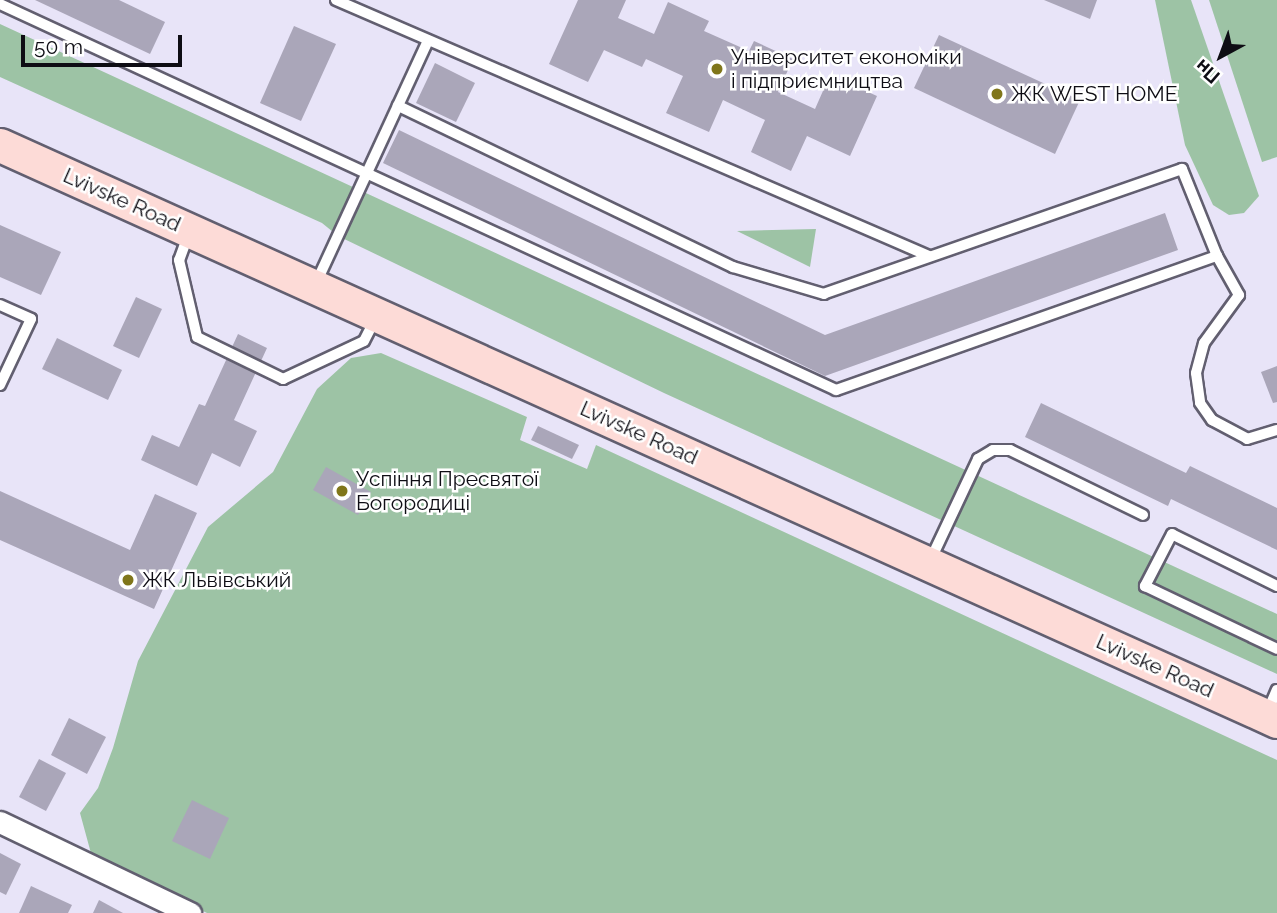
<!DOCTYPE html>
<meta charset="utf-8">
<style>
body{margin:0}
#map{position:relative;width:1277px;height:913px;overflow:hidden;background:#e8e4f8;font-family:Raleway,sans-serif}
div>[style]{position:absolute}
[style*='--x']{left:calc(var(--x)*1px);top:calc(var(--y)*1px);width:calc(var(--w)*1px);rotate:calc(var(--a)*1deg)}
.green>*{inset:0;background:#9dc3a5}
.building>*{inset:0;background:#aaa6b9}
.roads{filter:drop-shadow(2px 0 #625f70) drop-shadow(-2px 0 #625f70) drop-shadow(0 2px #625f70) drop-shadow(0 -2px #625f70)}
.service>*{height:10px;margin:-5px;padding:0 5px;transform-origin:5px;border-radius:5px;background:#fff}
.minor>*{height:21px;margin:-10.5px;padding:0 10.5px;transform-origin:10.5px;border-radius:10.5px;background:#fff}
.primary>*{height:33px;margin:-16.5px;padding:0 16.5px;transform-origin:16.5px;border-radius:16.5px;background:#fddbd7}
.dots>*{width:19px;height:19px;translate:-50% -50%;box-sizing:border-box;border:4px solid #fff;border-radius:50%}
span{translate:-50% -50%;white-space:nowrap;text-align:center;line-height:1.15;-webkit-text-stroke:5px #fff;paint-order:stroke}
.poi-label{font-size:21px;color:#0e0d14}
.left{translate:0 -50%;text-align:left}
.street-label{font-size:21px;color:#0e0d14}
.north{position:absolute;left:1186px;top:21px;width:70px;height:70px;-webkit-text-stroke:5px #fff;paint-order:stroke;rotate:221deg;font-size:19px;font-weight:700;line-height:28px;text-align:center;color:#0e0d14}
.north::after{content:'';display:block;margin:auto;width:24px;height:32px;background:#0e0d14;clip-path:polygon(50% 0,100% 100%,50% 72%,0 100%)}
.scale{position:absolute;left:21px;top:35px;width:161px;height:32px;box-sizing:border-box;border:4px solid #0e0d14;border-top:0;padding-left:9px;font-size:21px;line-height:24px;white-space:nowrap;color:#0e0d14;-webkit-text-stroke:5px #fff;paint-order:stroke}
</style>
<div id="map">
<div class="green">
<div style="clip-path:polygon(1155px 0,1191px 0,1259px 196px,1244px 213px,1229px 215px,1213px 205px,1185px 145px)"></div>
<div style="clip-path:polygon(1209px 0,1277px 0,1277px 157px,1262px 162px)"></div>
<div style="clip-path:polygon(0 24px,1277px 614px,1277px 674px,664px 393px,338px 236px,322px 223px,0 77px)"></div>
<div style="clip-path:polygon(816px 229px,810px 267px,737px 231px)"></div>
<div style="clip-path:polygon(381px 353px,527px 417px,520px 440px,587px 469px,596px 445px,1277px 760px,1277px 913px,207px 913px,92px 857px,80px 813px,98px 788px,113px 748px,138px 661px,208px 527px,273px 472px,317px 389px,351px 358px)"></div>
</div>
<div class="building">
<div style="clip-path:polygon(35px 0,119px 0,165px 22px,150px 54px)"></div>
<div style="clip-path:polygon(578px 0,626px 0,618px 18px,654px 34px,668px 2px,709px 21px,704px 31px,749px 51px,754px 41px,793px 59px,778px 92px,815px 109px,830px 75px,877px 96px,850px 156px,807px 136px,791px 171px,751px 152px,765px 120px,723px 100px,709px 132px,666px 113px,683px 76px,646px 59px,642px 67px,604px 50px,588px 82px,549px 64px)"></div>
<div style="clip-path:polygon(1044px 0,1097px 0,1090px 19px)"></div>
<div style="clip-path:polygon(294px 26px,336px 44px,301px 121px,260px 103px)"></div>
<div style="clip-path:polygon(939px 35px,1080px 100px,1055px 154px,914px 88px)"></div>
<div style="clip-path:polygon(435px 63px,475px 83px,456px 122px,416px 103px)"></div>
<div style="clip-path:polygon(399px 130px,825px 335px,1165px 213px,1178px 250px,825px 376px,383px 163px)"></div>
<div style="clip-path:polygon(0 225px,61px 252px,41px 295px,0 277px)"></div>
<div style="clip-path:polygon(136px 297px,162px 309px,139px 358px,113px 346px)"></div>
<div style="clip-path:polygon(238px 334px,267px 348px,234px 420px,257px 431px,240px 467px,212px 453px,197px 486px,141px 460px,152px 435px,179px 447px,199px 404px,205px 406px)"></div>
<div style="clip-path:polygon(57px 338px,122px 370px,108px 400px,42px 369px)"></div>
<div style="clip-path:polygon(1277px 366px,1277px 402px,1273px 403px,1261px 372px)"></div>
<div style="clip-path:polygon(1041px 403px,1186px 473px,1190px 466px,1277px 508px,1277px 550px,1171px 499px,1168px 506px,1025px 437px)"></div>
<div style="clip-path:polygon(538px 426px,579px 445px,572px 459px,531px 440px)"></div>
<div style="clip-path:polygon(326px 467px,371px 492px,358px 515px,313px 490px)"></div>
<div style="clip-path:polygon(0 491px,130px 550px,155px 494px,197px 513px,154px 609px,0 540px)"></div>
<div style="clip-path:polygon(69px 718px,106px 737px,87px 774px,51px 755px)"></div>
<div style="clip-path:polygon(39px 759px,66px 773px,46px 811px,19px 797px)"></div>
<div style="clip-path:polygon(192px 800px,229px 818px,210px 859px,172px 841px)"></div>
<div style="clip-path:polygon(0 853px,21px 864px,6px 895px,0 892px)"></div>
<div style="clip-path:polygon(31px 886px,72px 905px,68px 913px,19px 913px)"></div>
<div style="clip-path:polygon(99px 900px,123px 913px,93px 913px)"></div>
</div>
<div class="roads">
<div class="service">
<div style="--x:336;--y:0;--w:646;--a:23.35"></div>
<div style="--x:0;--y:4;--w:921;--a:24.78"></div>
<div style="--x:836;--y:390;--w:404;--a:-19.4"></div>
<div style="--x:1217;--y:256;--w:94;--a:-111.9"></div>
<div style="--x:1182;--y:169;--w:379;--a:160.8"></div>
<div style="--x:824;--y:294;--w:95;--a:-163.5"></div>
<div style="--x:733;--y:267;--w:372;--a:-154.3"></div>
<div style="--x:189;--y:233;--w:29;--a:110"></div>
<div style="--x:179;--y:260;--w:79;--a:76.8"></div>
<div style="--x:197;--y:337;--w:96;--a:26"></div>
<div style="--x:283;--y:379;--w:89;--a:-25.1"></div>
<div style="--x:364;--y:341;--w:27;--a:-63"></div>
<div style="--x:1217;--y:256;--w:45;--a:60.6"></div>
<div style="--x:1239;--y:295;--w:59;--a:126.1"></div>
<div style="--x:1204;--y:343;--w:31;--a:105"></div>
<div style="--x:1196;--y:373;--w:30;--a:82"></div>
<div style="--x:1200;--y:403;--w:21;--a:55"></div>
<div style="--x:1212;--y:420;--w:40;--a:28"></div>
<div style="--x:1247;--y:439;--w:31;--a:-17"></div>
<div style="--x:316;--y:283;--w:267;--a:-65.2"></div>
<div style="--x:0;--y:305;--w:34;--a:24"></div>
<div style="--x:31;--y:319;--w:73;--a:115.2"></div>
<div style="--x:930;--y:561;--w:113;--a:-64.8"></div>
<div style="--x:978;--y:459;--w:17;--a:-31"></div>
<div style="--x:993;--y:450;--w:17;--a:0"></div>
<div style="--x:1010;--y:450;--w:148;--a:26"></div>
<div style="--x:1277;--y:586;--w:117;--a:-153.7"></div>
<div style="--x:1172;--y:534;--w:59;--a:117.4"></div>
<div style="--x:1145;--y:586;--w:146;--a:25.5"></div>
<div style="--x:1267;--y:713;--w:25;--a:-67"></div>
</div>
<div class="minor">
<div style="--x:0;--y:822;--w:211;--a:25.6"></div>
</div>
<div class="primary">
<div style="--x:0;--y:145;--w:1401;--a:24.28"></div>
</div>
</div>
<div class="dots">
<div style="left:717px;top:69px;background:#80761a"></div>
<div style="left:997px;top:94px;background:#80761a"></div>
<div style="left:342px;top:491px;background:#80761a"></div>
<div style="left:128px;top:580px;background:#80761a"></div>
</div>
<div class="poi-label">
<span class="left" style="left:731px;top:69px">Університет економіки<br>і підприємництва</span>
<span class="left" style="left:1011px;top:94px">ЖК WEST HOME</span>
<span class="left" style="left:356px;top:491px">Успіння Пресвятої<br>Богородиці</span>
<span class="left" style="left:142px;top:580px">ЖК Львівський</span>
</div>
<div class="street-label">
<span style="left:122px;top:200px;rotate:24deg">Lvivske Road</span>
<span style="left:639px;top:433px;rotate:24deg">Lvivske Road</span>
<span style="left:1155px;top:666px;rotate:24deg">Lvivske Road</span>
</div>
<div class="north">Пн</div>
<div class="scale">50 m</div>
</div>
